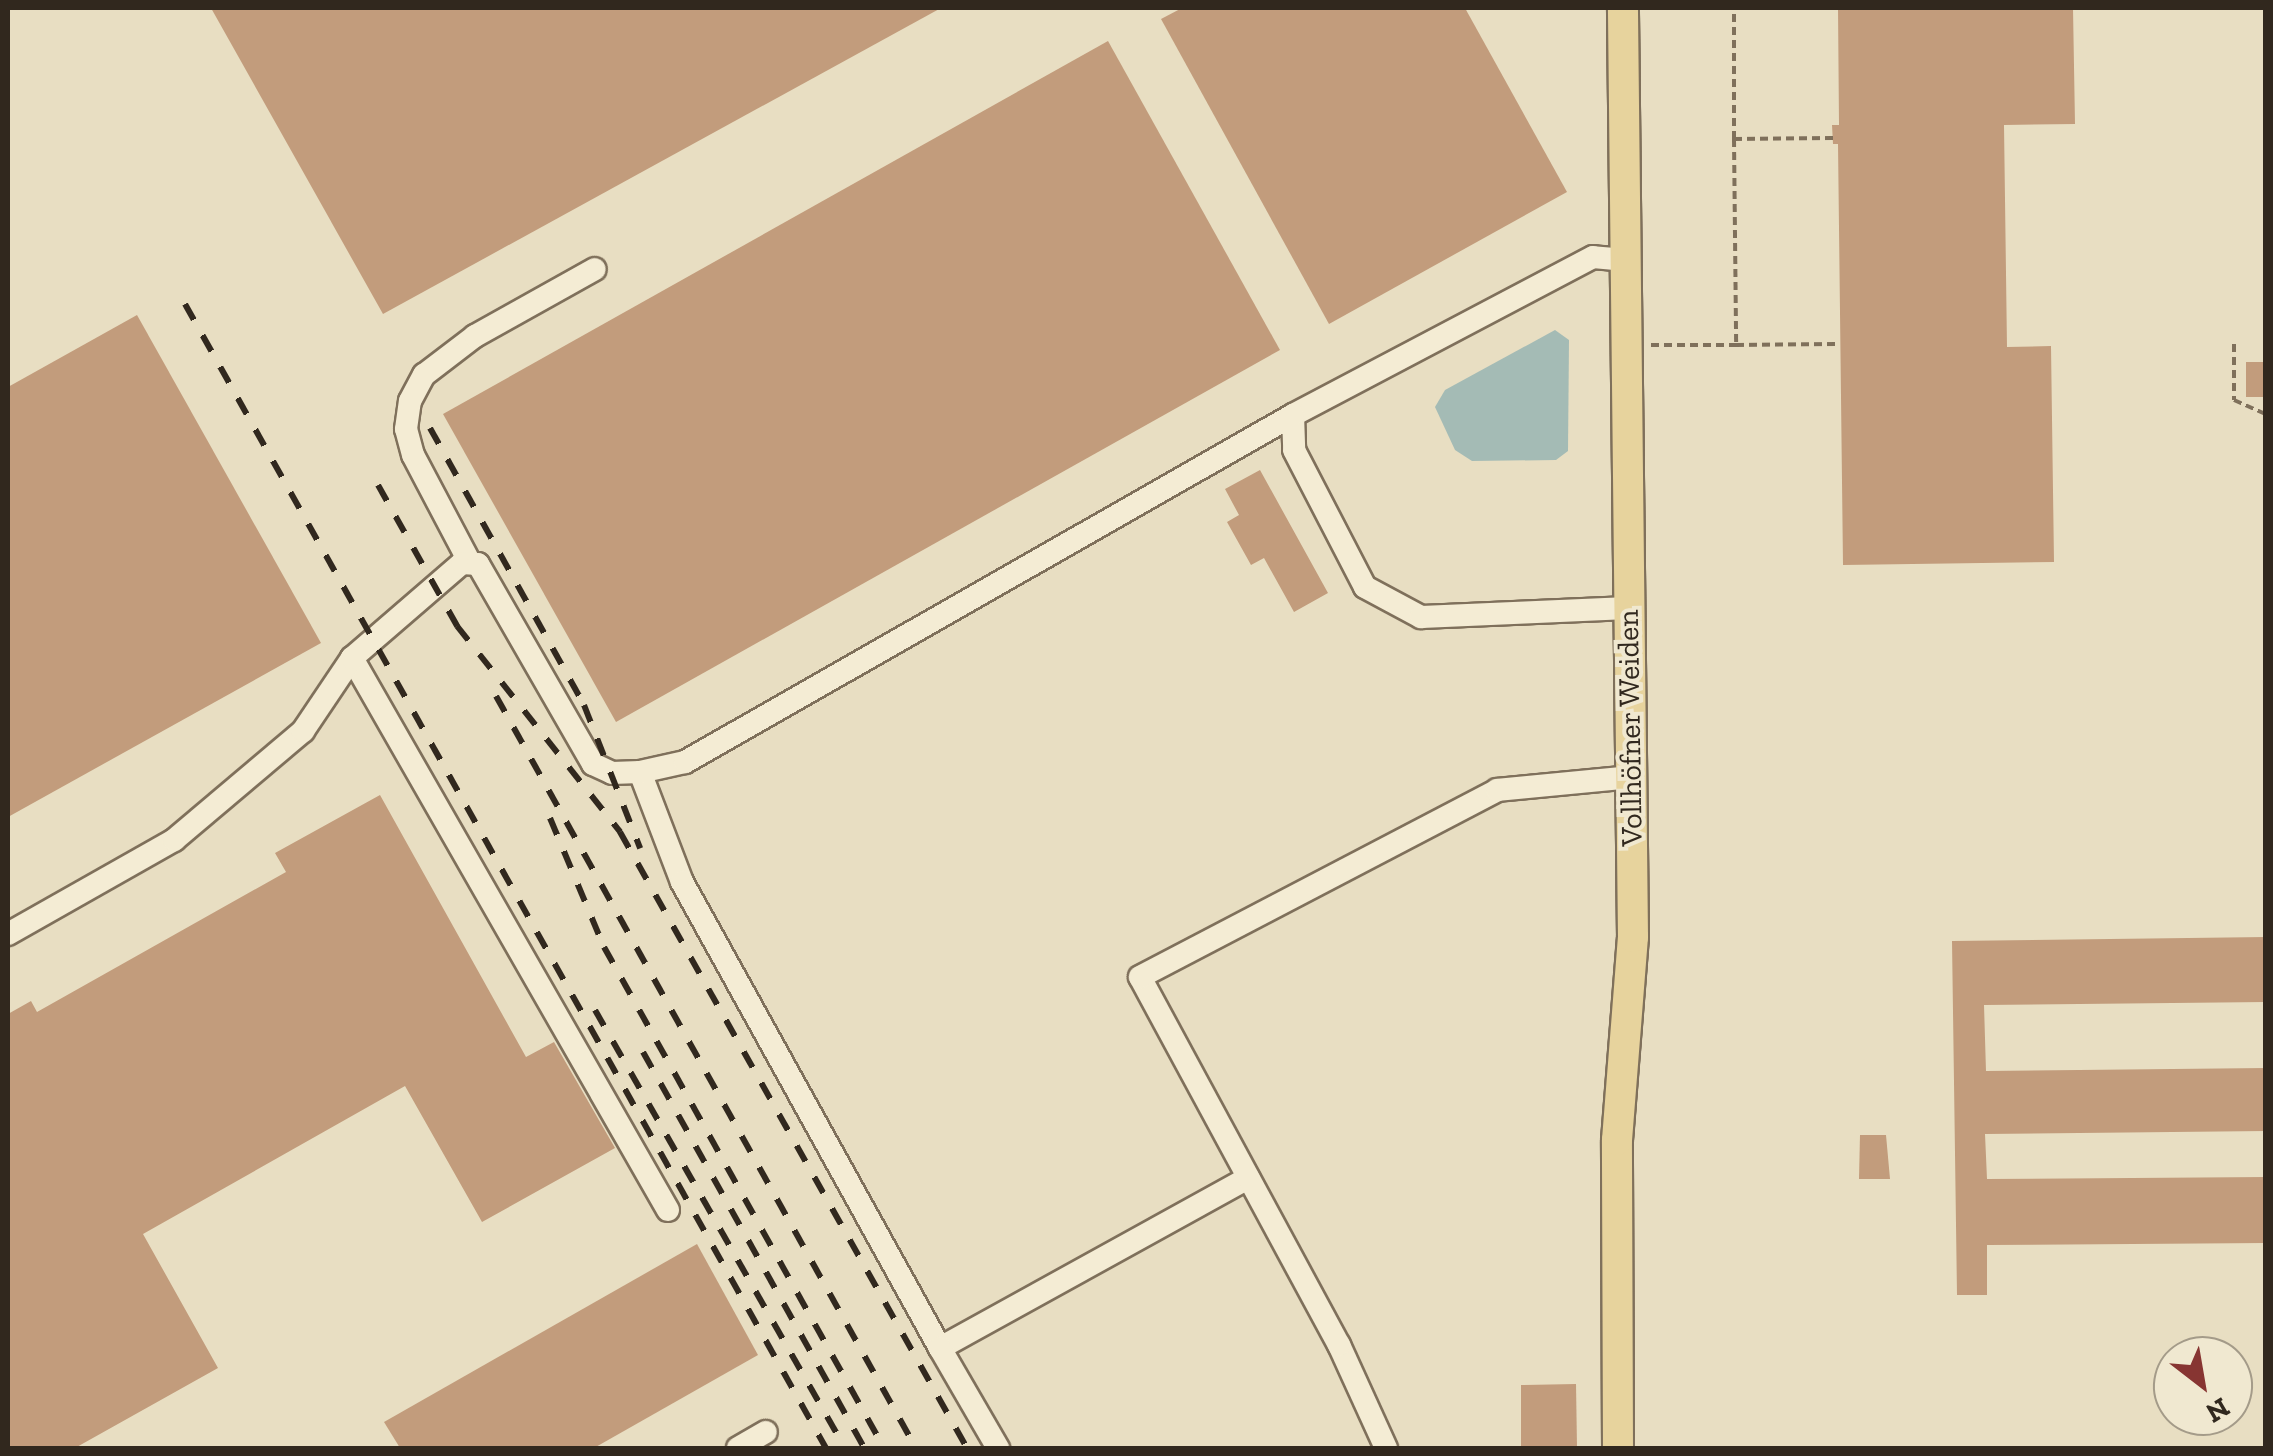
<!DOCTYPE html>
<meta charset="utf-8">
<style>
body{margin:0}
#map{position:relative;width:2273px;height:1456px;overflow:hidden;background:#e8dec2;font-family:"Zilla Slab",serif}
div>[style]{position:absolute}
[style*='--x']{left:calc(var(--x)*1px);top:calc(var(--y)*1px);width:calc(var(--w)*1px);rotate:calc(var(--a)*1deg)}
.water>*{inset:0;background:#a4bbb5}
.building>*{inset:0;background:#c29c7c}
.path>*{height:4px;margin-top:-2px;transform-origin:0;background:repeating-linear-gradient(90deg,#7f705b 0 8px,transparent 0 13px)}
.roads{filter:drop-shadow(2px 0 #7f705b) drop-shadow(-2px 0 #7f705b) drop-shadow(0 2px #7f705b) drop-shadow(0 -2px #7f705b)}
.minor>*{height:22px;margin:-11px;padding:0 11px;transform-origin:11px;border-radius:11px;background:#f4ecd4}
.major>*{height:30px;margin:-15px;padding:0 15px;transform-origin:15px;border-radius:15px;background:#e7d39d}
.rail>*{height:6px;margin-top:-3px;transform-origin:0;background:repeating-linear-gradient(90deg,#31281e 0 18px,transparent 0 36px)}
span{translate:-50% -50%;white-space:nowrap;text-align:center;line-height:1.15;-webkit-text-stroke:8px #f0e8d0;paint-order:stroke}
.street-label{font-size:30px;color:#31281e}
.frame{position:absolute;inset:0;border:10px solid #31281e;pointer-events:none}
.north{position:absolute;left:2153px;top:1336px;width:100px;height:100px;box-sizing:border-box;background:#f0e8d0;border:2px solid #a49b89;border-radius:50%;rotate:149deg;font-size:28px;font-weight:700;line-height:40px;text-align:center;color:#31281e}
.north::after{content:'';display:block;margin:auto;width:35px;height:45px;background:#873532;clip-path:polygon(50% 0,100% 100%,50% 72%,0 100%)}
</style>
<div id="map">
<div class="water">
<div style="clip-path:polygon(1555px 330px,1569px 340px,1568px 451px,1556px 460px,1472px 461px,1455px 450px,1435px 407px,1445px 390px)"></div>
</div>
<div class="building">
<div style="clip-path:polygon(211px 8px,941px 8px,383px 314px)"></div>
<div style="clip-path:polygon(1182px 8px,1465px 8px,1567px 192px,1329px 324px,1161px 19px)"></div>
<div style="clip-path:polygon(1838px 8px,2073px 8px,2075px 124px,2004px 125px,2007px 347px,2051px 346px,2054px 562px,1843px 565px,1838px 144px,1833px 144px,1832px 125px,1839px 125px)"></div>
<div style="clip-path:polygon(1108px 41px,1280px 350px,616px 722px,443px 414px)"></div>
<div style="clip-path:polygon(137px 315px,321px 643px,8px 817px,8px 387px)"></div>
<div style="clip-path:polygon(2246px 362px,2266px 362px,2266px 397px,2246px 397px)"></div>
<div style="clip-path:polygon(1260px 470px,1328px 593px,1294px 612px,1264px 558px,1251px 565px,1227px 522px,1239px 515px,1225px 489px)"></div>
<div style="clip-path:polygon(380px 795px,526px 1057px,554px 1042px,615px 1148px,482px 1222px,405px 1086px,143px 1234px,218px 1368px,75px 1448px,8px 1448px,8px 1014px,31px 1001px,37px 1012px,286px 872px,275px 853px)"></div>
<div style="clip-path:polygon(2266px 937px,2266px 1002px,1984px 1005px,1986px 1071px,2266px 1068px,2266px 1131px,1985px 1134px,1987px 1179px,2266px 1177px,2266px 1243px,1987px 1245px,1987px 1295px,1957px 1295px,1952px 941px)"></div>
<div style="clip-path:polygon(1860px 1135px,1886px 1135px,1890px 1179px,1859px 1179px)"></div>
<div style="clip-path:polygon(697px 1244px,758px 1355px,594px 1448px,400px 1448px,384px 1422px)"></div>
<div style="clip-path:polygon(1576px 1384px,1577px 1448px,1521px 1448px,1521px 1385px)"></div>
</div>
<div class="path">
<div style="--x:1833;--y:138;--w:99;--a:179.4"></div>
<div style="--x:1734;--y:139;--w:206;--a:89.4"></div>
<div style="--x:1736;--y:345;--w:100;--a:-0.6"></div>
<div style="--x:1734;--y:139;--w:131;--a:-90"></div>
<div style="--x:2234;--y:344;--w:56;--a:90"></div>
<div style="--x:2234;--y:400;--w:35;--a:24"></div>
<div style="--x:1651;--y:345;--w:85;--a:0"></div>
</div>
<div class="roads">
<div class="minor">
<div style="--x:1626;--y:260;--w:33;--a:-175"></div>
<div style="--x:1593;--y:257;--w:339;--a:152.2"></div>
<div style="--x:1293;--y:415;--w:35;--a:88"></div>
<div style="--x:1294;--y:450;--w:154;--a:62.6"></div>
<div style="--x:1365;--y:587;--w:64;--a:28.2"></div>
<div style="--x:1421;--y:617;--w:208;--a:-2.5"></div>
<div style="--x:470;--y:563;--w:122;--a:-117.8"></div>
<div style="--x:413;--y:455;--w:27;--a:-105"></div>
<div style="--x:406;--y:429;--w:28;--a:-82"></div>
<div style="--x:410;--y:401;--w:30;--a:-62"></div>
<div style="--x:424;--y:375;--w:64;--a:-37.4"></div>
<div style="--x:475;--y:336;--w:137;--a:-29.2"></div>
<div style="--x:352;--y:658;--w:636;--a:60.21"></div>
<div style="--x:640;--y:772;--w:118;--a:69.1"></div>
<div style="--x:682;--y:882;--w:533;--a:61.03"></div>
<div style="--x:940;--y:1348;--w:352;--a:-28.9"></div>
<div style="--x:8;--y:934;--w:191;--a:-29.5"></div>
<div style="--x:174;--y:840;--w:169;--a:-40.2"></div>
<div style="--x:303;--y:731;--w:88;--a:-56.1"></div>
<div style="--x:352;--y:658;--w:145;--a:-40.8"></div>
<div style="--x:462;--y:563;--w:16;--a:4"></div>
<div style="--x:478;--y:564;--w:231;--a:60.1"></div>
<div style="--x:593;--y:764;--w:21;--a:25"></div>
<div style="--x:612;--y:773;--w:28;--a:-2"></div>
<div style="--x:640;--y:772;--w:46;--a:-12.5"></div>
<div style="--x:685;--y:762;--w:700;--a:-29.71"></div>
<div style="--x:940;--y:1348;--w:116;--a:59.9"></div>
<div style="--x:738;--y:1448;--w:32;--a:-30"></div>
<div style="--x:1386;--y:1448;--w:113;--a:-114.5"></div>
<div style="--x:1339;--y:1345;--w:418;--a:-118.4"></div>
<div style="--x:1140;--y:977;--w:403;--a:-27.6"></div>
<div style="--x:1497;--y:790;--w:135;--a:-5.5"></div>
</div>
<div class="major">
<div style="--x:1618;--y:1448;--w:308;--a:-90.2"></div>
<div style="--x:1617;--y:1140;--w:204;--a:-85.5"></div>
<div style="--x:1633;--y:937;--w:929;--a:-90.62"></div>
</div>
</div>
<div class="rail">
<div style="--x:185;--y:304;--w:1311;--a:60.74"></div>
<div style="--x:430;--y:428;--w:317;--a:60.9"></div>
<div style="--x:584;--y:705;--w:154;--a:68.6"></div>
<div style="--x:378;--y:485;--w:162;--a:60.7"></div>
<div style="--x:457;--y:626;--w:263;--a:51.6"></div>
<div style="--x:620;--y:832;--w:707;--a:60.61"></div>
<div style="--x:496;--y:696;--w:861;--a:60.82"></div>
<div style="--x:550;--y:818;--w:140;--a:67.3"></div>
<div style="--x:604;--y:947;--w:574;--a:60.8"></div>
<div style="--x:595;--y:1010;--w:504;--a:60.28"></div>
<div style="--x:643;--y:1052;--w:453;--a:60.8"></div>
</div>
<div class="street-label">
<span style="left:1630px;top:728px;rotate:-91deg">Vollhöfner Weiden</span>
</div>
<div class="frame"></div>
<div class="north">N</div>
</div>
